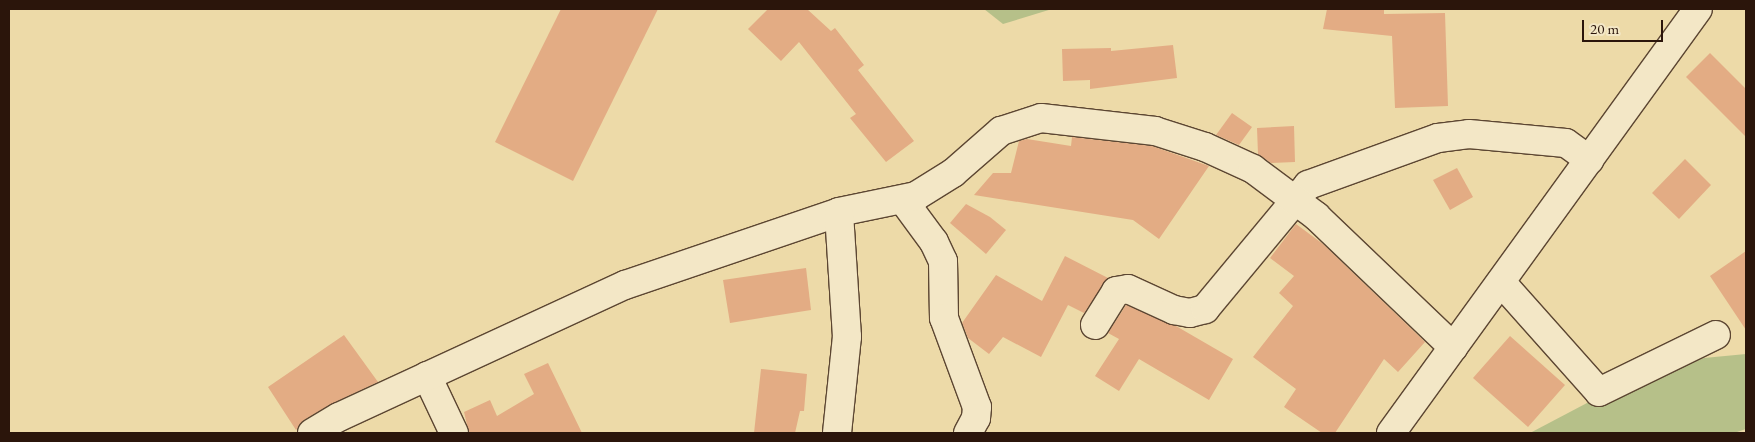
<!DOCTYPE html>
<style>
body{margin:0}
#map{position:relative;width:1755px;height:442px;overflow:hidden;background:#eddaa8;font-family:"EB Garamond",serif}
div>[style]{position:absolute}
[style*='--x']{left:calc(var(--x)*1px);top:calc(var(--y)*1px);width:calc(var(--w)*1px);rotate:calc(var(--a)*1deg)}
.green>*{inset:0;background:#b6c089}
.building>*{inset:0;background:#e3ac84}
.roads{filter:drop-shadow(1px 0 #5c4632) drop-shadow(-1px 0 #5c4632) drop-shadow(0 1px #5c4632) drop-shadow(0 -1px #5c4632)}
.minor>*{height:28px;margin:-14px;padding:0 14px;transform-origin:14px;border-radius:14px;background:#f3e7c6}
span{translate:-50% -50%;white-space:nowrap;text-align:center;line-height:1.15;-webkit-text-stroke:5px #f3e7c6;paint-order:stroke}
.frame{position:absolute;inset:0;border:10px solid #2b150b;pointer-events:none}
.scale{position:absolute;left:1582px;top:20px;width:81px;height:22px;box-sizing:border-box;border:2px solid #2b150b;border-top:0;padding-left:6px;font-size:15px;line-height:18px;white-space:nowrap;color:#2b150b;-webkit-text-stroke:4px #f3e7c6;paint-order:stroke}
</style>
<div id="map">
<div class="green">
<div style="clip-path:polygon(984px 9px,1052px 9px,1003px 24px)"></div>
<div style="clip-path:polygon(1746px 354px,1746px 429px,1734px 433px,1530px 433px,1606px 393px,1704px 358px)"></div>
</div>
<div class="building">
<div style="clip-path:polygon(561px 9px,658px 9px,573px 181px,495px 142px)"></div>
<div style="clip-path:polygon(768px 9px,807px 9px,831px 31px,835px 28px,864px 65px,858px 70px,914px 141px,886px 162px,850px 118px,856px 114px,799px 42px,781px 61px,748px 29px)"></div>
<div style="clip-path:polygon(1327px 9px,1384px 9px,1384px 14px,1445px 13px,1448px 106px,1395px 108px,1392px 36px,1323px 29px)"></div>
<div style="clip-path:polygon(1173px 45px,1177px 78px,1090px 89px,1090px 80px,1063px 81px,1062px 49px,1111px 48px,1111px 51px)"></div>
<div style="clip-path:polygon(1710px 53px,1746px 89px,1746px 137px,1686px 77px)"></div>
<div style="clip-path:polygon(1232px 113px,1252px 127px,1239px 145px,1216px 135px)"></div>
<div style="clip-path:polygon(1294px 126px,1295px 162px,1271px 163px,1258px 154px,1257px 128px)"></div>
<div style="clip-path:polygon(1072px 137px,1152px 146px,1209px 166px,1159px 239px,1133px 220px,974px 195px,993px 173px,1011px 173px,1019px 141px,1027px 139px,1071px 146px)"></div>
<div style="clip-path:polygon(1685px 159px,1711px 185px,1679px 219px,1652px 193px)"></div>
<div style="clip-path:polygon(1457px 168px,1473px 197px,1450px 210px,1433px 180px)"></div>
<div style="clip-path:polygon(966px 204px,990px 217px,1006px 230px,986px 254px,950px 223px)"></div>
<div style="clip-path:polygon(1296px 224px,1323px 244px,1425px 342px,1398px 372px,1384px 359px,1335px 433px,1322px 433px,1284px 407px,1296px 389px,1253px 357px,1293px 306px,1279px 293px,1294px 276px,1270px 258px)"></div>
<div style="clip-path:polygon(1746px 251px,1746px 330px,1710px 276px)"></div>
<div style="clip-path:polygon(1065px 256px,1108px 278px,1084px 313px,1068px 305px,1041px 357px,1003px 337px,989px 354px,968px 338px,962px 323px,996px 275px,1042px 301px)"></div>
<div style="clip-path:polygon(806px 268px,811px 310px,730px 323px,723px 280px)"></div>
<div style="clip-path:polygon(1126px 305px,1176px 326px,1233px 359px,1209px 400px,1139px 359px,1119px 391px,1095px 376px,1119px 339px,1108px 333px)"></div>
<div style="clip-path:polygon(344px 335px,378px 382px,331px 404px,304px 420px,296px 430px,268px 387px)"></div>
<div style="clip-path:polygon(1510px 336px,1565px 385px,1528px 427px,1473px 378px)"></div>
<div style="clip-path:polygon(548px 363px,582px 433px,469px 433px,464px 412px,490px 400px,497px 416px,534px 394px,524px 374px)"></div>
<div style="clip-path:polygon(761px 369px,807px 374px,804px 411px,800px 411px,795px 433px,754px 433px)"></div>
</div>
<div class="roads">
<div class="minor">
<div style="--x:903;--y:200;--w:52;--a:53.6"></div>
<div style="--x:934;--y:242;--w:21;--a:65"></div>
<div style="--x:943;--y:261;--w:57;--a:89"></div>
<div style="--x:944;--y:318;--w:95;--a:69.7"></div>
<div style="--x:977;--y:407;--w:11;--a:95"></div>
<div style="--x:976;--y:418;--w:17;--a:118"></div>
<div style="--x:1501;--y:282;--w:147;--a:48.3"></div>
<div style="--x:1599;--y:392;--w:130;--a:-26"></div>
<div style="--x:1095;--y:325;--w:40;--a:-58"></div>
<div style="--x:1116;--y:291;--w:12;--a:-9"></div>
<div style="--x:1128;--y:289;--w:51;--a:24.5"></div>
<div style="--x:1174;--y:310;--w:16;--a:11"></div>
<div style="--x:1190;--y:313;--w:16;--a:-15"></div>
<div style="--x:1205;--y:309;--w:161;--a:-50.3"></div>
<div style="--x:1308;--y:185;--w:138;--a:-19.9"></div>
<div style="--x:1438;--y:138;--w:31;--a:-7"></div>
<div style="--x:1469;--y:134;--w:97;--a:5.3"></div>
<div style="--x:1566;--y:143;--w:29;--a:36"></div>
<div style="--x:427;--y:376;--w:63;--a:64.7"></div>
<div style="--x:312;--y:433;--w:31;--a:-31"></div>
<div style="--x:339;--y:417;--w:315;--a:-24.8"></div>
<div style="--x:625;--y:285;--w:226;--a:-18.8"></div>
<div style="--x:839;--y:212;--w:79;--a:-11.7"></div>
<div style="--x:916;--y:196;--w:44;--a:-31.9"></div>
<div style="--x:953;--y:173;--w:64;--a:-41.2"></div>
<div style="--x:1001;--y:131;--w:42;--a:-18"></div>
<div style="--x:1041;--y:118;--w:115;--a:6.5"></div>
<div style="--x:1155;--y:131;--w:52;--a:17.7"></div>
<div style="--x:1205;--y:147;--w:53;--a:24.6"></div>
<div style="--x:1253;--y:169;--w:79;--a:36.7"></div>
<div style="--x:1316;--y:216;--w:190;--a:43.7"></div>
<div style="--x:837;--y:433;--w:97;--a:-84.1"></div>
<div style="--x:847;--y:337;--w:125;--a:-93.7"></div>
<div style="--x:1391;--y:433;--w:523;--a:-54.09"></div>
</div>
</div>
<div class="frame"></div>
<div class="scale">20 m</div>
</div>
